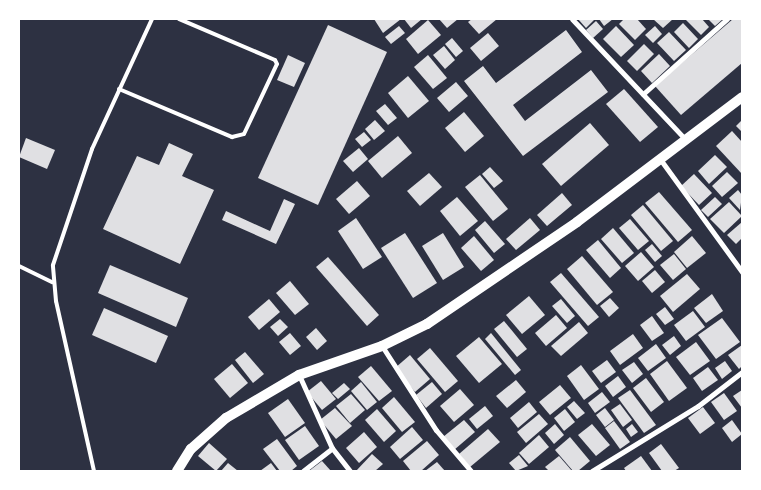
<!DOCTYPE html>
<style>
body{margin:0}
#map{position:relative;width:761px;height:490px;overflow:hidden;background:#2d3142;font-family:Overpass,sans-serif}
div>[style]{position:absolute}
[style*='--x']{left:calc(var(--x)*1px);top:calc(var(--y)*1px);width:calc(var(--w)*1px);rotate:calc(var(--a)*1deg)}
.building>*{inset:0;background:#e0e0e3}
.service>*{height:4px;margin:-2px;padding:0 2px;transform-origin:2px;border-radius:2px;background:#fff}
.minor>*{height:5px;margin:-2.5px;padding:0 2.5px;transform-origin:2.5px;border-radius:2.5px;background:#fff}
.secondary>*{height:10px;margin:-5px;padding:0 5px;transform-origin:5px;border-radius:5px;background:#fff}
span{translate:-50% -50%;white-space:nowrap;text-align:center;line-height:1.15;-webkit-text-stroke:4px #fff;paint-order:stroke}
.frame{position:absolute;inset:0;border:20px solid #fff;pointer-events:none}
</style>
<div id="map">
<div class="building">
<div style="clip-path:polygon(374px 19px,401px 19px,383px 33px)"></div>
<div style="clip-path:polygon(404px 19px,422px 19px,411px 28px)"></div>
<div style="clip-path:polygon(439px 19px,458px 19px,447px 28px)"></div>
<div style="clip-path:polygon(472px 19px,497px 19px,479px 34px,468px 22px)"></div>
<div style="clip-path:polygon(578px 19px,595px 19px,586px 28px)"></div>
<div style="clip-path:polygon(599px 19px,613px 19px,604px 26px)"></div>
<div style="clip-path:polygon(624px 19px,637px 19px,646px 29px,635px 40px,619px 24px)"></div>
<div style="clip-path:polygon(653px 19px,673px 19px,663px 28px)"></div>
<div style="clip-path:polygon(702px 19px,709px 27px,701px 35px,686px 20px)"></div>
<div style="clip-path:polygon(708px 19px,723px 19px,715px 26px)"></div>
<div style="clip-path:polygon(733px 19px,742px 19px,742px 63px,681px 115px,655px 86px)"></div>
<div style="clip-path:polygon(428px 20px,441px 35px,418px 54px,406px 39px)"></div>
<div style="clip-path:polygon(596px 21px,603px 29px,593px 38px,586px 30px)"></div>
<div style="clip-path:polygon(683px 23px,698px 39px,689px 48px,674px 32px)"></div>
<div style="clip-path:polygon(328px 25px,387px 52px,318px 205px,258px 178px)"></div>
<div style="clip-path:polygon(399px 26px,405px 33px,391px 44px,385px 37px)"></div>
<div style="clip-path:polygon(616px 26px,634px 45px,621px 57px,603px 39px)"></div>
<div style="clip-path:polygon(655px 26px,662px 34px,653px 43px,645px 35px)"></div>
<div style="clip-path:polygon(566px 30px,582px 52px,513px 105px,525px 121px,591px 70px,608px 92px,523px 156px,464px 81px,483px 66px,496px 83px)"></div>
<div style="clip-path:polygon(669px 32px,686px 50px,674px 61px,657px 43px)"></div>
<div style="clip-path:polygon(488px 33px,499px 46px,481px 61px,470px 48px)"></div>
<div style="clip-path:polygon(452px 38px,463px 51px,456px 57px,445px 44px)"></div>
<div style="clip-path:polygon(644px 44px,654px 54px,637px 71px,627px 61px)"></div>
<div style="clip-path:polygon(444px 46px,455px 60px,445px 69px,433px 55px)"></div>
<div style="clip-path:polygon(659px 54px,670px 66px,652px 83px,641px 71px)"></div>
<div style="clip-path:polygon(288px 55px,305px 63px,294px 87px,277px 80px)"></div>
<div style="clip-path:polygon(428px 55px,447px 78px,433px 89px,414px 67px)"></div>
<div style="clip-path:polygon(408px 76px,429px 101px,408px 118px,388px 93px)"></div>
<div style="clip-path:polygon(456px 82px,468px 96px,449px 112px,437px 98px)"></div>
<div style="clip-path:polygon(624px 89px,658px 127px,640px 142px,606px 104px)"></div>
<div style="clip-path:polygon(385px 104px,397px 118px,388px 125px,376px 111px)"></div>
<div style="clip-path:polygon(464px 112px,484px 136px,465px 152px,445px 128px)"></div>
<div style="clip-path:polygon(375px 120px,385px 131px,374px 140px,365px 129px)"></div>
<div style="clip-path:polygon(742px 120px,742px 132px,736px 126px)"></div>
<div style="clip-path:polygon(590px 123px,609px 145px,561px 186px,542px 164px)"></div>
<div style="clip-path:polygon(732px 131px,742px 142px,742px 174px,716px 146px)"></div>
<div style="clip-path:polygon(364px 132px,371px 140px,362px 147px,355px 139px)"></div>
<div style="clip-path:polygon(398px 136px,412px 153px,382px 178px,368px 161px)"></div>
<div style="clip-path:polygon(26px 138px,55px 150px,47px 169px,19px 157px)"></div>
<div style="clip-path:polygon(169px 143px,193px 154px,182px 176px,214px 190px,180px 264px,103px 229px,137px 156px,159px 165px)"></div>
<div style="clip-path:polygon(359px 148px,368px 159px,353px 172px,343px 161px)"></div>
<div style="clip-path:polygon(715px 155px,727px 167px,709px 184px,698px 171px)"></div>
<div style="clip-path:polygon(490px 167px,503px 181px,494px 188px,482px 174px)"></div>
<div style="clip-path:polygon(727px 172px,738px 183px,722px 197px,712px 186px)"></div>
<div style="clip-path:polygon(429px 173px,442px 187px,420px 206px,407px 191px)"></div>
<div style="clip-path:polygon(694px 174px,712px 193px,699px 205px,681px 186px)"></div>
<div style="clip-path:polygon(480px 175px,508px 209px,493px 221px,465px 187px)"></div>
<div style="clip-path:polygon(357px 181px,370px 196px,349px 214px,336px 199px)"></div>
<div style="clip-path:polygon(738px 190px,742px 195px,740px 210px,729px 198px)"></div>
<div style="clip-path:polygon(659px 192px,692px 230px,678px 242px,645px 203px)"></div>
<div style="clip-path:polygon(562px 193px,572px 205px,547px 226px,537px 215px)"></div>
<div style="clip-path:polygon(457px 197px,478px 221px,460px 236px,440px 211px)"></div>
<div style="clip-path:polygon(715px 197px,722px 204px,708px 217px,701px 210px)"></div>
<div style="clip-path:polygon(284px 199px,295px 204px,276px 244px,222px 220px,226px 211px,270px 231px)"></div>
<div style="clip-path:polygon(729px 202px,742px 216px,724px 233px,710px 219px)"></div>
<div style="clip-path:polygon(643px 205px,673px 241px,661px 251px,631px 215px)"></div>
<div style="clip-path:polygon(356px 218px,382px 257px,363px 269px,338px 231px)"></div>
<div style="clip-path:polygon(530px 218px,540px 230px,516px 250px,506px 239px)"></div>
<div style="clip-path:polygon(630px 219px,649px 241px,638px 250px,619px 228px)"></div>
<div style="clip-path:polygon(485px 221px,505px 244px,494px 253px,475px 230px)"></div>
<div style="clip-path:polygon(742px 222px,742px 238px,736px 244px,727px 235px)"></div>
<div style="clip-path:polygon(613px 228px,634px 253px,622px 263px,601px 239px)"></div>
<div style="clip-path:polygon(405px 233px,437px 283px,413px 298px,381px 248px)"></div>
<div style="clip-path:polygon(443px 233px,464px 267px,443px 280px,422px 246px)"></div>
<div style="clip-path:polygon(474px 236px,494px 260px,481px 271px,461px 248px)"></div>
<div style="clip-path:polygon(692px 236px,706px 253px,687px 268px,674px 252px)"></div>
<div style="clip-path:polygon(598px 240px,621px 268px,610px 278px,586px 250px)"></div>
<div style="clip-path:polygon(652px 244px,662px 256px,655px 262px,645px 250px)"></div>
<div style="clip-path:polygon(641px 252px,654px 267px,638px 281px,625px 266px)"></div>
<div style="clip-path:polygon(674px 254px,686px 269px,673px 280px,660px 265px)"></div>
<div style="clip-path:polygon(582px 256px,613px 292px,597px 305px,567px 269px)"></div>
<div style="clip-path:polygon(328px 257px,379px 315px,367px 326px,316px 267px)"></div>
<div style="clip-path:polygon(110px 265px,188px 298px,176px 327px,98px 293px)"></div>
<div style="clip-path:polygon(655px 270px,665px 282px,652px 293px,642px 281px)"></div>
<div style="clip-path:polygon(561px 273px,599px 317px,588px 326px,550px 282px)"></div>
<div style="clip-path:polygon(687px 274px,700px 289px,673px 312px,660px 296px)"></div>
<div style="clip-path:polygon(290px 281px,309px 304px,295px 315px,276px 293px)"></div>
<div style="clip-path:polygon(712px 294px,723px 311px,706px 323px,694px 308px)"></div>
<div style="clip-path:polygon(529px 296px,545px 315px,522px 334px,506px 315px)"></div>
<div style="clip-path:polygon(610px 298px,619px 308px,609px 317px,600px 306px)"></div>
<div style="clip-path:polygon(269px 299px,280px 312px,259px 330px,248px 317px)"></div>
<div style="clip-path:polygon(561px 299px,575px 316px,567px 323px,552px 306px)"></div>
<div style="clip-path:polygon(665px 307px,674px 319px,665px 325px,656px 314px)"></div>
<div style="clip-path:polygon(104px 308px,168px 336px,156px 363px,92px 335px)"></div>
<div style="clip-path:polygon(693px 311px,705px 327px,686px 341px,674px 325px)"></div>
<div style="clip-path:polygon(556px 315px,567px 328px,546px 346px,535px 333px)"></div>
<div style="clip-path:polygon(652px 316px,664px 333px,652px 341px,640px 325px)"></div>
<div style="clip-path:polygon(722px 318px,740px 342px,716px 359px,698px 335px)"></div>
<div style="clip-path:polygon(280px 319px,288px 327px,278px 336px,270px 327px)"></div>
<div style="clip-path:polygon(504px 321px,527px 349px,517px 357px,494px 329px)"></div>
<div style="clip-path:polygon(579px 322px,588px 333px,561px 356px,551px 346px)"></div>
<div style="clip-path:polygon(316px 328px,327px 341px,317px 350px,306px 337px)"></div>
<div style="clip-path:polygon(290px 333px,301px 346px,290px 355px,279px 342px)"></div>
<div style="clip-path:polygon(491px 333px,521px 370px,515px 375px,485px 339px)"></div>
<div style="clip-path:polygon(633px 334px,643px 348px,620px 365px,610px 351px)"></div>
<div style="clip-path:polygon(674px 336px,681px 346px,670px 355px,662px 345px)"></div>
<div style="clip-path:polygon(479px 337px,502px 364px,479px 383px,456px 356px)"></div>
<div style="clip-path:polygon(696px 342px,710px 361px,690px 375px,676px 357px)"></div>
<div style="clip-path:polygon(656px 344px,666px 358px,648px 371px,638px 358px)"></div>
<div style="clip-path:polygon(742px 345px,742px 366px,739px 369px,728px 355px)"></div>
<div style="clip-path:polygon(430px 348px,458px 381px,445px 392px,417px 359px)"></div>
<div style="clip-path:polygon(245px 352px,264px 374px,253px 383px,235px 360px)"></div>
<div style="clip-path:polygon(410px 355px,430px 379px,415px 392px,395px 368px)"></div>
<div style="clip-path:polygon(607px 360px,616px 372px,601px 383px,592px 371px)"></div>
<div style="clip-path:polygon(667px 361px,687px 388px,669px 401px,650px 374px)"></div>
<div style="clip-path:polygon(725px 361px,732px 371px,722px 379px,715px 368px)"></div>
<div style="clip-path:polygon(634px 362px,643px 374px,632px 383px,622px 370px)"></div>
<div style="clip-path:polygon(232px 364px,248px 383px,230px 398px,214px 379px)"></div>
<div style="clip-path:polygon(581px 365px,599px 389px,584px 400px,567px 376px)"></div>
<div style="clip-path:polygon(371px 366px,392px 391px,379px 401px,358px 377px)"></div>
<div style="clip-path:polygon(708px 367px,718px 380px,702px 391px,693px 378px)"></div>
<div style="clip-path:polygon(618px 376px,626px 387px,613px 397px,605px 386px)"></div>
<div style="clip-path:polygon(646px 378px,664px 402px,651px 412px,633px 388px)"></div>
<div style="clip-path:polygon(516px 380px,526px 392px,507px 408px,496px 396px)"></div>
<div style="clip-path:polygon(321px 381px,336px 399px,322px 410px,307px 392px)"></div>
<div style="clip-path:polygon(361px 382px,377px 402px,367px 410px,351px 391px)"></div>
<div style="clip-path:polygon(432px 382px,442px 394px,426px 408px,416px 395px)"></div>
<div style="clip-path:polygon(344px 383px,350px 389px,338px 399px,332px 393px)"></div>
<div style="clip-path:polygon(560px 385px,571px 398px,550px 415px,539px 402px)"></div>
<div style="clip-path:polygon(460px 389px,474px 405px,454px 422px,440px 406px)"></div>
<div style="clip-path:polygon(630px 390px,656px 425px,644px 433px,618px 398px)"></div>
<div style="clip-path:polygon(742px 390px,742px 408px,733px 396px)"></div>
<div style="clip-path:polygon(602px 392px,610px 402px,595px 413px,588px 403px)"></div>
<div style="clip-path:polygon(724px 393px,737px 411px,724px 420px,711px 402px)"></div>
<div style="clip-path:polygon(351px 394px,365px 410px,350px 423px,336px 406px)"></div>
<div style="clip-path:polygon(394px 397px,415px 422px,402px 432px,382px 408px)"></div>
<div style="clip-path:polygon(288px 399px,305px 423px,285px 437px,268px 413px)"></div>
<div style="clip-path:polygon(574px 401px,585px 413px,577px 419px,567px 407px)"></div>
<div style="clip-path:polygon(529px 402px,537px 412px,518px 428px,510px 418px)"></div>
<div style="clip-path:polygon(620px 404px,632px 420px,623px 427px,611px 410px)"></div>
<div style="clip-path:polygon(485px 406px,493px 416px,477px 429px,469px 419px)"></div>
<div style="clip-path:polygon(703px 407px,715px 423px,700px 434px,688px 418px)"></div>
<div style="clip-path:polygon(335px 408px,352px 426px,336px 439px,320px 420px)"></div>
<div style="clip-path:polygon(605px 408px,614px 420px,605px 427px,596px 415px)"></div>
<div style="clip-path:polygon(377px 409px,396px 431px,384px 442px,365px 420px)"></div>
<div style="clip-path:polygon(565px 409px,575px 422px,564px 431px,554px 418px)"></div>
<div style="clip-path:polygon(539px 414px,548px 424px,526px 443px,517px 432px)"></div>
<div style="clip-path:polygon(464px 420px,475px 432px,454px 450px,443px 437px)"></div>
<div style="clip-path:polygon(732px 420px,742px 434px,732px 442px,722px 428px)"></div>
<div style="clip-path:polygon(614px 421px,630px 442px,620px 449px,605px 428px)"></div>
<div style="clip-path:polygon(555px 424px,564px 435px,554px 444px,545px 433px)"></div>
<div style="clip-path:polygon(592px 424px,610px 445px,596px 456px,578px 435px)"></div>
<div style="clip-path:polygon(632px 424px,638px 432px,631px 437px,626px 429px)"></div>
<div style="clip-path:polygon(305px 426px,319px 446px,299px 460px,285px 440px)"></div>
<div style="clip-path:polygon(412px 427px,423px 440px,400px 459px,390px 447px)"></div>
<div style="clip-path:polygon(488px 429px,500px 442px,470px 467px,459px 454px)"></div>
<div style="clip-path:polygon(364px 432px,377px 447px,359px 463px,346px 448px)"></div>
<div style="clip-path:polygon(539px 435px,549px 447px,529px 464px,519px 453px)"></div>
<div style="clip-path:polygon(570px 437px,590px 461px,578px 471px,573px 471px,555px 450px)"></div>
<div style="clip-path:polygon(277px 439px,297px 466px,291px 471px,280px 471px,263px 449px)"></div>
<div style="clip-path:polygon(427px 441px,439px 455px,421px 471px,411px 471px,403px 461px)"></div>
<div style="clip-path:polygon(209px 443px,227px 459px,216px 471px,198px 456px)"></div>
<div style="clip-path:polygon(661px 444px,679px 468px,674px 471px,662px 471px,649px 453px)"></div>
<div style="clip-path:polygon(372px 454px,383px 464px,375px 471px,356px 471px)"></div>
<div style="clip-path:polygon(519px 455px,528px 466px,516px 471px,509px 463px)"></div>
<div style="clip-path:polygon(559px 456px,572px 471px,549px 471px,545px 467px)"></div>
<div style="clip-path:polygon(641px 456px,652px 471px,626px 471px,624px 468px)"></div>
<div style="clip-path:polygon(322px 461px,331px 471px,309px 471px)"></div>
<div style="clip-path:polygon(437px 462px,445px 471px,425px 471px)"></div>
<div style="clip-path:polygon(228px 463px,238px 471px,221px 471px)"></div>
<div style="clip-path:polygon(271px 463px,277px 471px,260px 471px)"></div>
</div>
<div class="service">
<div style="--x:119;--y:89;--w:123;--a:23"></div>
<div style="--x:232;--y:137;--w:12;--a:-14"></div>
<div style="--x:244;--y:134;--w:77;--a:-64.8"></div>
<div style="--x:277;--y:64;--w:4;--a:-117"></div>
<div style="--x:275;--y:60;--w:104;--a:-156.9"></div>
<div style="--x:19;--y:266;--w:37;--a:26"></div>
<div style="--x:94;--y:471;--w:174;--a:-102.6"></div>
<div style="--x:56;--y:301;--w:36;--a:-95"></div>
<div style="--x:53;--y:265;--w:122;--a:-71.4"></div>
<div style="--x:92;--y:149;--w:143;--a:-65.2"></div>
</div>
<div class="minor">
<div style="--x:572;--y:19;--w:163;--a:46.7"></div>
<div style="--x:643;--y:94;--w:113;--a:-41.8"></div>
<div style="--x:660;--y:159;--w:140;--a:54"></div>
<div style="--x:382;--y:346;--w:100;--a:57.3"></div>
<div style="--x:436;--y:430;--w:54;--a:49.5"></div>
<div style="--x:299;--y:375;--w:80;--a:65.7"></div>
<div style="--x:332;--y:448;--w:29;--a:52"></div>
<div style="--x:303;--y:471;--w:37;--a:-38"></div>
<div style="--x:592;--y:471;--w:124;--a:-31.5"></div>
<div style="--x:698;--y:406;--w:56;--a:-37.7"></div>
</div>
<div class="secondary">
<div style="--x:177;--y:471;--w:26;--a:-58"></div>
<div style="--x:191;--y:449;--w:47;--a:-41.5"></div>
<div style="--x:226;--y:418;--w:85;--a:-30.5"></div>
<div style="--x:299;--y:375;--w:88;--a:-19.3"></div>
<div style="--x:382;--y:346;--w:50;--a:-26.1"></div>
<div style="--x:427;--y:324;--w:181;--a:-34.2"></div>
<div style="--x:577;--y:222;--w:207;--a:-37.1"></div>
</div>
<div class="frame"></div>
</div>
